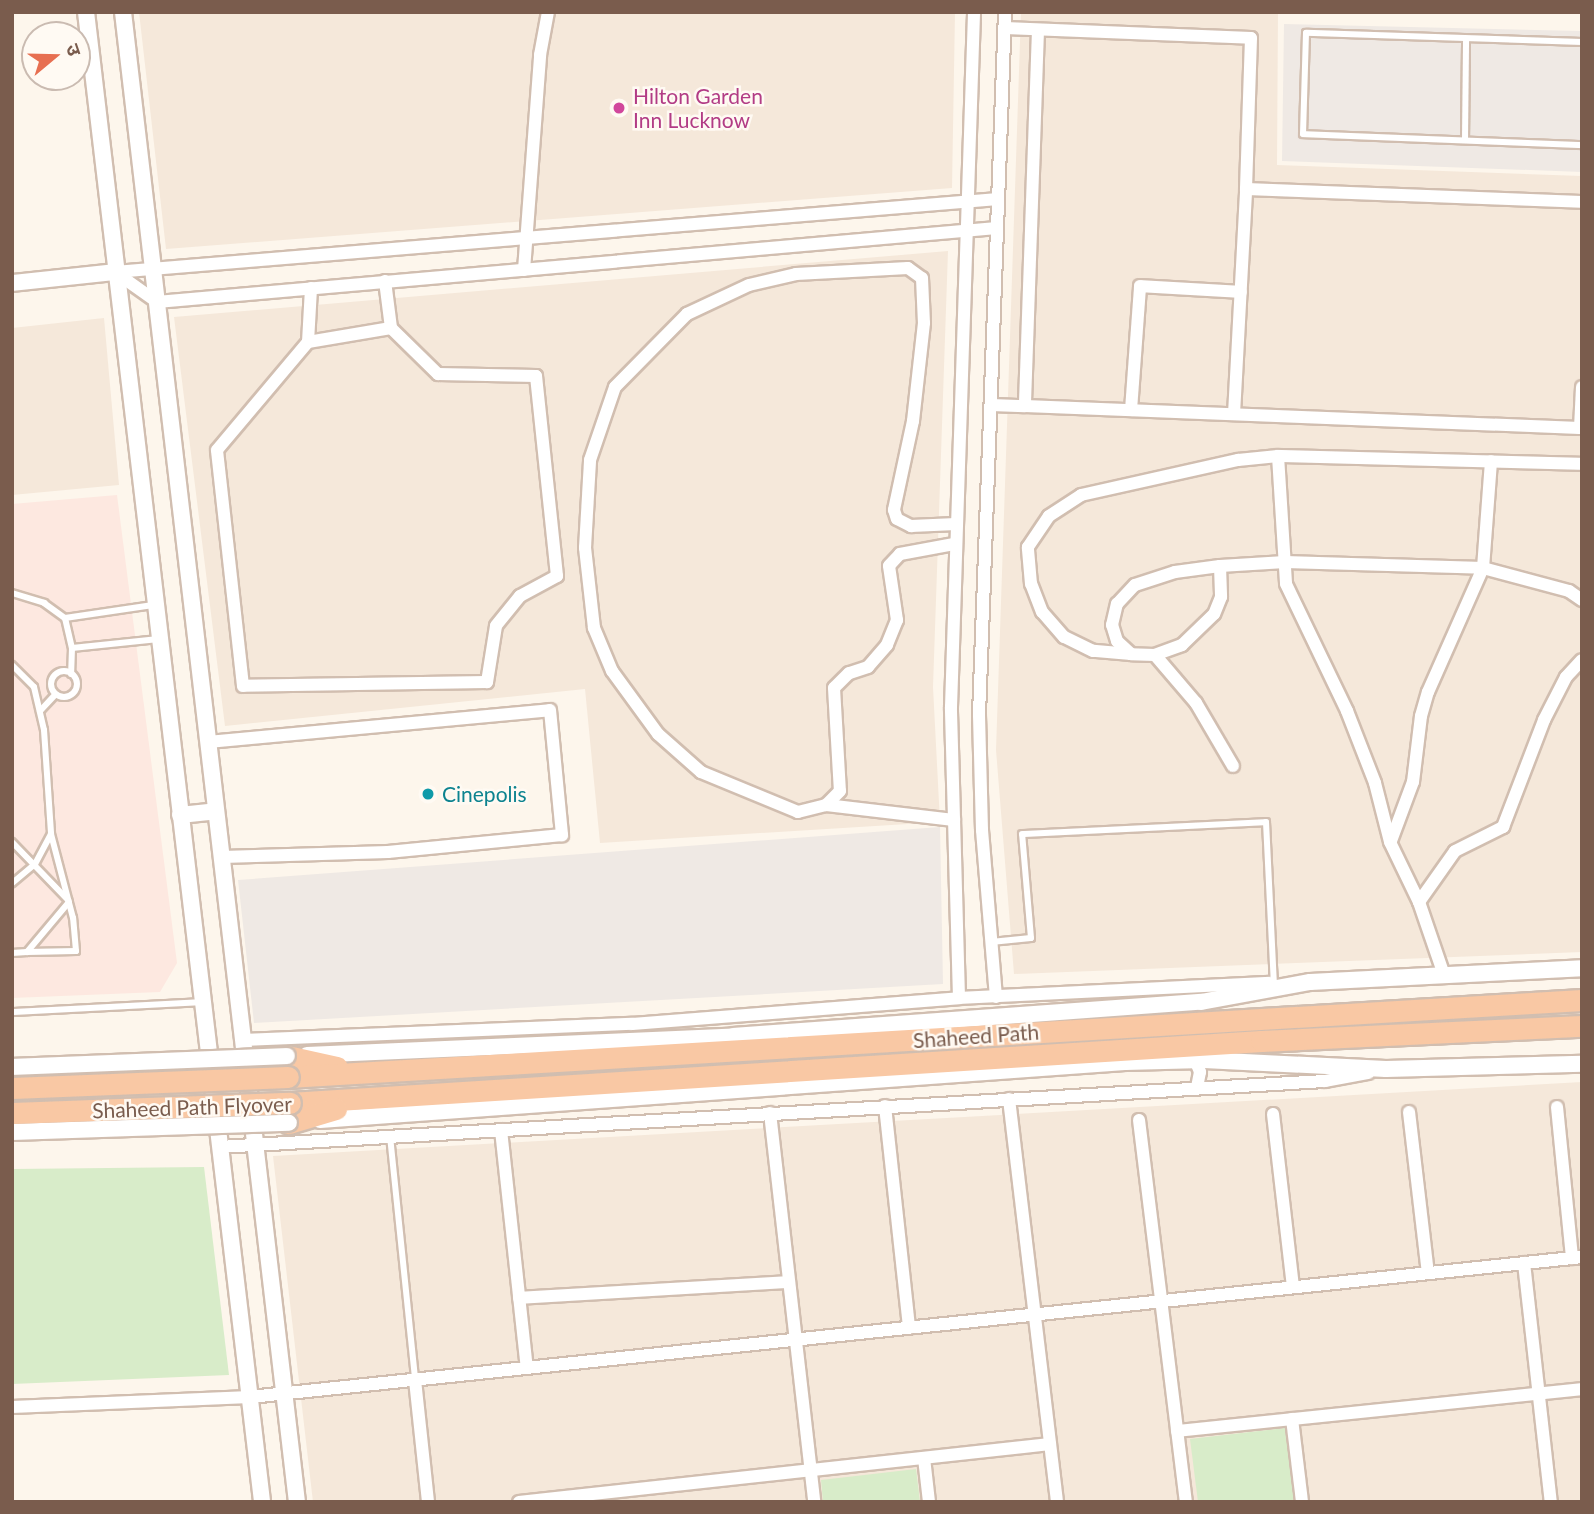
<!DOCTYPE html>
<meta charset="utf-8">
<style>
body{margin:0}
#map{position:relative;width:1594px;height:1514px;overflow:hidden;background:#fdf6ec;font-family:Lato,"Noto Sans Devanagari",sans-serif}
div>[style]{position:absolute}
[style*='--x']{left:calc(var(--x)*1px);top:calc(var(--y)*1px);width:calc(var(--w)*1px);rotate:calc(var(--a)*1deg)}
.residential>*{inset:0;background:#f5e8da}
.commercial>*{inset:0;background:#fde8e0}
.industrial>*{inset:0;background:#efe9e4}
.green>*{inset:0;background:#d8ecc9}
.roads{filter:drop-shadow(2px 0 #d1beb0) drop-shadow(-2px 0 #d1beb0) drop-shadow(0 2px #d1beb0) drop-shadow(0 -2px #d1beb0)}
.service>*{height:6px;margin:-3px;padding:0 3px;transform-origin:3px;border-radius:3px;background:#fff}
.service>.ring{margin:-3px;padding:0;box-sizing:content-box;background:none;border:6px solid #fff;border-radius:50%}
.minor>*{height:12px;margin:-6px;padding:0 6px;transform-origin:6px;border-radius:6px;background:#fff}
.tertiary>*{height:16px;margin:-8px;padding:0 8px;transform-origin:8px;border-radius:8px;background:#fff}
.trunk>*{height:21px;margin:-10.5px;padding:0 10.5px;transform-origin:10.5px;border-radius:10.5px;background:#f9c8a4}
.bridges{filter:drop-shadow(2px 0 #d1beb0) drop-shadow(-2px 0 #d1beb0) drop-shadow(0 2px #d1beb0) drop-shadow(0 -2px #d1beb0)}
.tertiary-bridge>*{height:16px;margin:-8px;padding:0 8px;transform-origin:8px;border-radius:8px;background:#fff}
.trunk-bridge>*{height:21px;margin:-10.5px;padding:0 10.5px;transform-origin:10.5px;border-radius:10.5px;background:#f9c8a4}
.dots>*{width:19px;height:19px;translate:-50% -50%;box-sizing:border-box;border:4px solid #fffaf3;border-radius:50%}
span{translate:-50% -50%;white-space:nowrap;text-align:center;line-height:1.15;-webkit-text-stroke:5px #fffaf3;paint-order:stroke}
.hotel-label{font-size:21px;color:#b23c85}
.left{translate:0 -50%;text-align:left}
.culture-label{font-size:21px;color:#0d838f}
.street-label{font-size:21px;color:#7a5c4d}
.frame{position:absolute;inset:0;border:14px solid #7a5c4d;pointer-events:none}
.north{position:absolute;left:21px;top:21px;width:70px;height:70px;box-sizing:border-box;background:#fffaf3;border:2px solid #cabbb1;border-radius:50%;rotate:71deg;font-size:19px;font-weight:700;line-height:28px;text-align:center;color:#7a5c4d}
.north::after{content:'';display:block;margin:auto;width:24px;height:32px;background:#e76f51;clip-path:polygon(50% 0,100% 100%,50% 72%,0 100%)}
</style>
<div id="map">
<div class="residential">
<div style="clip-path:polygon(139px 12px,955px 12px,952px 188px,166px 249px)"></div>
<div style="clip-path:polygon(1021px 12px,1278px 12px,1277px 165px,1582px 176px,1582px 952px,1014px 974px,996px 750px)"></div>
<div style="clip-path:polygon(948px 251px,933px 687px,940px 822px,600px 843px,585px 689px,225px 726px,174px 317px)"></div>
<div style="clip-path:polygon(104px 318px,119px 485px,12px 495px,12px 328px)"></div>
<div style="clip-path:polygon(1582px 1082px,1582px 1502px,313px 1502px,273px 1156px)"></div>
</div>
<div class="commercial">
<div style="clip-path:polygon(117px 495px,177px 963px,160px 992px,12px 998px,12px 504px)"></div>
</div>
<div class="industrial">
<div style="clip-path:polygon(1284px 24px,1582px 31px,1582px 172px,1282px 161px)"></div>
<div style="clip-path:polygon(940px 827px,943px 984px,254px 1023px,238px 880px)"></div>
</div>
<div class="green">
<div style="clip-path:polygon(204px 1167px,229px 1375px,12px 1384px,12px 1169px)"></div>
<div style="clip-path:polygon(1285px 1428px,1294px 1502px,1198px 1502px,1190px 1439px)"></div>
<div style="clip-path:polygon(916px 1469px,920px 1502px,823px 1502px,821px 1480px)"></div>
</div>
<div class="roads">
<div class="service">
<div style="--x:1582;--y:42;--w:276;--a:-178.1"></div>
<div style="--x:1306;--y:33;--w:101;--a:91.7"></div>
<div style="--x:1303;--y:134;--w:279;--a:2.3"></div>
<div style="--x:1465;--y:140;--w:101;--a:-89.4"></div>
<div style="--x:12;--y:593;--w:34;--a:17"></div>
<div style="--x:44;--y:603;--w:26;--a:36"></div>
<div style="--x:65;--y:618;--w:31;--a:77"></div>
<div style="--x:72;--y:648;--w:26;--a:92"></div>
<div style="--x:65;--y:618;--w:89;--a:-8.4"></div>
<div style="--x:72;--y:648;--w:87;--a:-5.9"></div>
<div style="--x:12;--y:665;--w:31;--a:45"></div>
<div style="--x:34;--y:687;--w:44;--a:76.9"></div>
<div style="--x:44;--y:730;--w:104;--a:86.1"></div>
<div style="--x:51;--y:834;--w:34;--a:118"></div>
<div style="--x:35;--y:864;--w:30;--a:140"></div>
<div class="ring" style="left:51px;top:671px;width:20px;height:20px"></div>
<div style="--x:40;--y:711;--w:22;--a:-47"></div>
<div style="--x:12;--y:842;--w:81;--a:46"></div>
<div style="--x:991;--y:942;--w:40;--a:-5.7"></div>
<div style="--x:1031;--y:938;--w:104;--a:-94.9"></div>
<div style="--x:1022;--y:834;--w:244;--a:-2.8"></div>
<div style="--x:1266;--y:822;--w:161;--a:87.2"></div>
<div style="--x:27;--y:952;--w:49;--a:-1.2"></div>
<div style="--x:76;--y:951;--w:33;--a:-95"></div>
<div style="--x:73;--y:918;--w:87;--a:-104.7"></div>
<div style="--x:12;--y:953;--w:15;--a:-4"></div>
<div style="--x:27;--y:952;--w:65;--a:-50"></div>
<div style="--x:12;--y:1012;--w:189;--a:-3"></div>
<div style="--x:390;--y:1136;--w:245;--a:84.1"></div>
</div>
<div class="minor">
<div style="--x:1005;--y:28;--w:246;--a:2.3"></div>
<div style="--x:1251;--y:38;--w:151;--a:91.9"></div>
<div style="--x:1246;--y:189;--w:336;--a:2.2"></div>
<div style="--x:1038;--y:30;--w:376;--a:92"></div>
<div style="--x:1025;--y:406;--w:555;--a:2.27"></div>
<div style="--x:1580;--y:428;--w:41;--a:-87.2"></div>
<div style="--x:524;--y:270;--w:216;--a:-85.7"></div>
<div style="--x:540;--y:55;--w:44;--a:-79.5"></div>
<div style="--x:115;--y:272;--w:52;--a:35.5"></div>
<div style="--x:157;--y:302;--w:843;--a:-5.03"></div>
<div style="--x:115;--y:272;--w:886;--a:-4.73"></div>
<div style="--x:385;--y:281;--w:47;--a:82.7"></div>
<div style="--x:391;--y:328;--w:66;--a:44.4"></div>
<div style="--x:438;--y:374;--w:98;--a:1.2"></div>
<div style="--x:536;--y:376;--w:201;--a:84"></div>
<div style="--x:557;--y:576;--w:42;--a:151.6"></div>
<div style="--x:520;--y:596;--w:38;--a:129"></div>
<div style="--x:496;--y:626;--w:57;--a:99.1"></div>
<div style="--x:487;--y:682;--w:244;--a:179.1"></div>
<div style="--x:243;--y:686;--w:237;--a:-96.3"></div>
<div style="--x:217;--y:450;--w:141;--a:-49.9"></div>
<div style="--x:308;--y:342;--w:84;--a:-9.6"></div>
<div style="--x:308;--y:342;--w:54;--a:-86.8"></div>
<div style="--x:991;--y:405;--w:34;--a:2"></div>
<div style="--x:1131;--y:410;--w:124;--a:-85.8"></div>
<div style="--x:1140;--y:286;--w:101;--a:3.4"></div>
<div style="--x:1234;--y:414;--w:225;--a:-86.9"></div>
<div style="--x:1278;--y:456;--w:128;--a:86.4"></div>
<div style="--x:1286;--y:584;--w:141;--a:64.3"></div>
<div style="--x:1347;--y:711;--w:77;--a:68.7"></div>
<div style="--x:1375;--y:783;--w:61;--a:75.7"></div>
<div style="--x:1390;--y:842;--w:67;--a:64.2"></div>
<div style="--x:1419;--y:902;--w:77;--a:71.1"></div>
<div style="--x:954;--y:544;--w:55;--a:169.5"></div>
<div style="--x:900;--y:554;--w:16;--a:133"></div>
<div style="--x:889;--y:566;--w:55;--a:81.6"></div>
<div style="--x:897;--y:620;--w:27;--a:112"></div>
<div style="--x:887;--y:645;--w:29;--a:131"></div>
<div style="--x:868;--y:667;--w:20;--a:162"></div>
<div style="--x:849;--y:673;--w:21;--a:135"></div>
<div style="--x:834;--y:688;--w:103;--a:86.7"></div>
<div style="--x:840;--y:791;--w:20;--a:135"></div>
<div style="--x:826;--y:805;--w:29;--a:166"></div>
<div style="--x:798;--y:812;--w:105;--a:-157.6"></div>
<div style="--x:701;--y:772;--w:57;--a:-138.5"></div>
<div style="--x:658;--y:734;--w:78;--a:-126.1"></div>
<div style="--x:612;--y:671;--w:47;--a:-112.7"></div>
<div style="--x:594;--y:628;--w:81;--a:-96.4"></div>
<div style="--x:585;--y:548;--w:88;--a:-86.7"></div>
<div style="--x:590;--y:460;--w:77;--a:-71.1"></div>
<div style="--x:615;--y:387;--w:103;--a:-45.4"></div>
<div style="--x:687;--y:314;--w:68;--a:-25.1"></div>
<div style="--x:749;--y:285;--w:48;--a:-13.2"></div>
<div style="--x:796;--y:274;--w:112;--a:-3.1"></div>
<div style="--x:908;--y:268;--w:17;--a:36"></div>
<div style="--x:922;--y:278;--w:45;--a:87.5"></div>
<div style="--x:924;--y:323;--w:99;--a:96.4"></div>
<div style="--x:913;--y:421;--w:91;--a:102.1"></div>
<div style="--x:894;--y:510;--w:9;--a:72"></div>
<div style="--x:897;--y:519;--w:16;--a:27"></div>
<div style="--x:911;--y:526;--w:45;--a:-2.5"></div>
<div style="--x:1220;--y:566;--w:31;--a:88"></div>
<div style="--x:1221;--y:597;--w:18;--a:112"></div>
<div style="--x:1214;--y:614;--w:45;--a:135.9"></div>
<div style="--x:1182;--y:645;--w:29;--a:160"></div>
<div style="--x:1155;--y:655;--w:24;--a:-178"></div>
<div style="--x:1131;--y:654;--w:19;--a:-137"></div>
<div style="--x:1117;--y:641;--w:17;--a:-107"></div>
<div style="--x:1112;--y:625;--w:22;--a:-77"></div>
<div style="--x:1117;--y:604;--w:26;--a:-47"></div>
<div style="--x:1135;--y:585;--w:42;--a:-18"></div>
<div style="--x:1175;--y:572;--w:45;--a:-7.6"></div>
<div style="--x:1220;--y:566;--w:65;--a:-3.5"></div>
<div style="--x:1285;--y:562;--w:198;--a:1.7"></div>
<div style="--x:1483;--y:568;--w:89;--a:15"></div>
<div style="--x:1569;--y:591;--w:16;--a:35"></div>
<div style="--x:1131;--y:654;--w:38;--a:-175"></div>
<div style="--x:1093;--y:651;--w:32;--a:-154"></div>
<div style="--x:1064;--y:637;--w:33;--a:-131"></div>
<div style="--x:1042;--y:612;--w:30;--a:-111"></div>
<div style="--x:1031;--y:584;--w:37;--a:-95"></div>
<div style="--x:1028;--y:547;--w:37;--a:-56"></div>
<div style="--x:1049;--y:516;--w:38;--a:-33"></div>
<div style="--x:1081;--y:495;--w:161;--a:-12.6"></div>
<div style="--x:1238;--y:460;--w:40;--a:-5.7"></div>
<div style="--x:1278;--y:456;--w:304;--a:1.5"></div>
<div style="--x:1155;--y:655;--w:63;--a:49.5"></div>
<div style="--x:1196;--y:703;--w:73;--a:59.6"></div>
<div style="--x:208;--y:742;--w:343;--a:-5.3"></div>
<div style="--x:550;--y:710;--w:126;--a:84.5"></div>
<div style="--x:562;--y:835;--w:175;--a:174.4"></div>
<div style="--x:388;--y:852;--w:166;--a:178.3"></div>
<div style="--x:826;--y:805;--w:129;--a:6.7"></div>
<div style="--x:1391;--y:841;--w:63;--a:-69.6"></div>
<div style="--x:1413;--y:782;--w:66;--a:-83.1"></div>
<div style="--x:1421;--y:716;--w:25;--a:-74"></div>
<div style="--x:1428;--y:692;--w:136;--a:-66.1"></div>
<div style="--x:1483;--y:568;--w:107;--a:-85.7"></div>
<div style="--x:1419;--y:902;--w:62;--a:-54.8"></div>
<div style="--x:1455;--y:851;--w:54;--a:-26.6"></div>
<div style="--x:1503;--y:827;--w:115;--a:-69"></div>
<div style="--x:1544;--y:720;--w:48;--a:-62.9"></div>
<div style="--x:1566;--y:677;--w:23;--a:-47"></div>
<div style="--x:996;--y:997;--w:168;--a:-94.8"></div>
<div style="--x:982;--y:830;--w:115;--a:-91.5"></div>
<div style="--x:979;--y:715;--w:703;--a:-87.88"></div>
<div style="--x:959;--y:998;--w:291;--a:-91.6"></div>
<div style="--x:951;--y:707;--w:695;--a:-88.1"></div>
<div style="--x:243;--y:1040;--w:389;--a:-2.4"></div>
<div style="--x:632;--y:1024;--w:328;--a:-4.5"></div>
<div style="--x:959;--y:998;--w:311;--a:-2.8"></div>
<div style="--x:1195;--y:1060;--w:13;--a:67"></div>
<div style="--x:1200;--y:1072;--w:16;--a:101"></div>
<div style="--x:1009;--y:1099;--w:406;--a:83.2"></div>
<div style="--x:885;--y:1106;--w:223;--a:83.8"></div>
<div style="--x:1557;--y:1107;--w:152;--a:84.3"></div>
<div style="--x:1409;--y:1112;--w:162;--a:83.3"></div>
<div style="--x:770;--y:1113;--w:391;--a:83.5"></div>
<div style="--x:1273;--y:1114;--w:174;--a:83.4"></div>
<div style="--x:1139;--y:1120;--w:385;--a:83"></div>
<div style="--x:501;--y:1130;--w:239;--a:83.8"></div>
<div style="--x:220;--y:1147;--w:1107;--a:-3.42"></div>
<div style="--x:1325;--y:1081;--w:44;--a:-10.5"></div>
<div style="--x:1524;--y:1263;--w:241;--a:83.6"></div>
<div style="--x:519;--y:1298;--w:270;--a:-3.4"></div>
<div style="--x:415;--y:1380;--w:123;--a:83.9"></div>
<div style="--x:12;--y:1407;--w:238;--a:-2.4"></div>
<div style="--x:250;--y:1397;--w:1339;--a:-6"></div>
<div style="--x:1292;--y:1419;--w:84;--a:83.1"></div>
<div style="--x:1177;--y:1431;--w:407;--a:-5.9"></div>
<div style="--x:924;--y:1458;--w:44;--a:83.5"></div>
<div style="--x:519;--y:1502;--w:534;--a:-6.23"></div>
</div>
<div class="tertiary">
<div style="--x:86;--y:12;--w:1500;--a:83.26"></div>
<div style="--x:123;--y:12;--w:1500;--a:83.34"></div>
<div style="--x:12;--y:283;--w:104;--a:-6.1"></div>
<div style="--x:180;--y:815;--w:36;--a:-6"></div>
<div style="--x:307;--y:1055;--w:427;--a:-2.5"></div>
<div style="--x:734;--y:1036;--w:468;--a:-4.2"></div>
<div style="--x:1201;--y:1002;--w:111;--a:-10.4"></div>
<div style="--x:1310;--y:982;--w:272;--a:-2.9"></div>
<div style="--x:320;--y:1120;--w:807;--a:-4.12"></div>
<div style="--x:1125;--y:1062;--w:79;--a:-1.5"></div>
<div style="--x:1204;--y:1060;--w:182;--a:2.8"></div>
<div style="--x:1386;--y:1069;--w:196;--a:-1.5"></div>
</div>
<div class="trunk">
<div style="--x:287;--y:1056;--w:51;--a:12.4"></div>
<div style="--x:288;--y:1077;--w:1296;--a:-3.41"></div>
<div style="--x:290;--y:1103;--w:973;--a:-3.65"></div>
<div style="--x:1261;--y:1041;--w:321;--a:-2.7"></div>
<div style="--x:289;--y:1123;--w:49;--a:-16.6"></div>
</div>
</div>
<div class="bridges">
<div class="tertiary-bridge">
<div style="--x:12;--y:1067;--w:275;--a:-2.3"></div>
<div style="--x:12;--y:1132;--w:277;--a:-1.9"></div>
</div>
<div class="trunk-bridge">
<div style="--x:12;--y:1088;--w:276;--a:-2.3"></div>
<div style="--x:12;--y:1113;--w:278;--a:-2.1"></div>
</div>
</div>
<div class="dots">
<div style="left:619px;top:108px;background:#d1479c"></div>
<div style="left:428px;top:794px;background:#0f9aa8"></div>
</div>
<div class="hotel-label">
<span class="left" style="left:633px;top:108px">Hilton Garden<br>Inn Lucknow</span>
</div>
<div class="culture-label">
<span class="left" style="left:442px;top:794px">Cinepolis</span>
</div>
<div class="street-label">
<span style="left:976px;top:1036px;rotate:-4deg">Shaheed Path</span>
<span style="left:192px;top:1107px;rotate:-2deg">Shaheed Path Flyover</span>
</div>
<div class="frame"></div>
<div class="north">उ</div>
</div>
